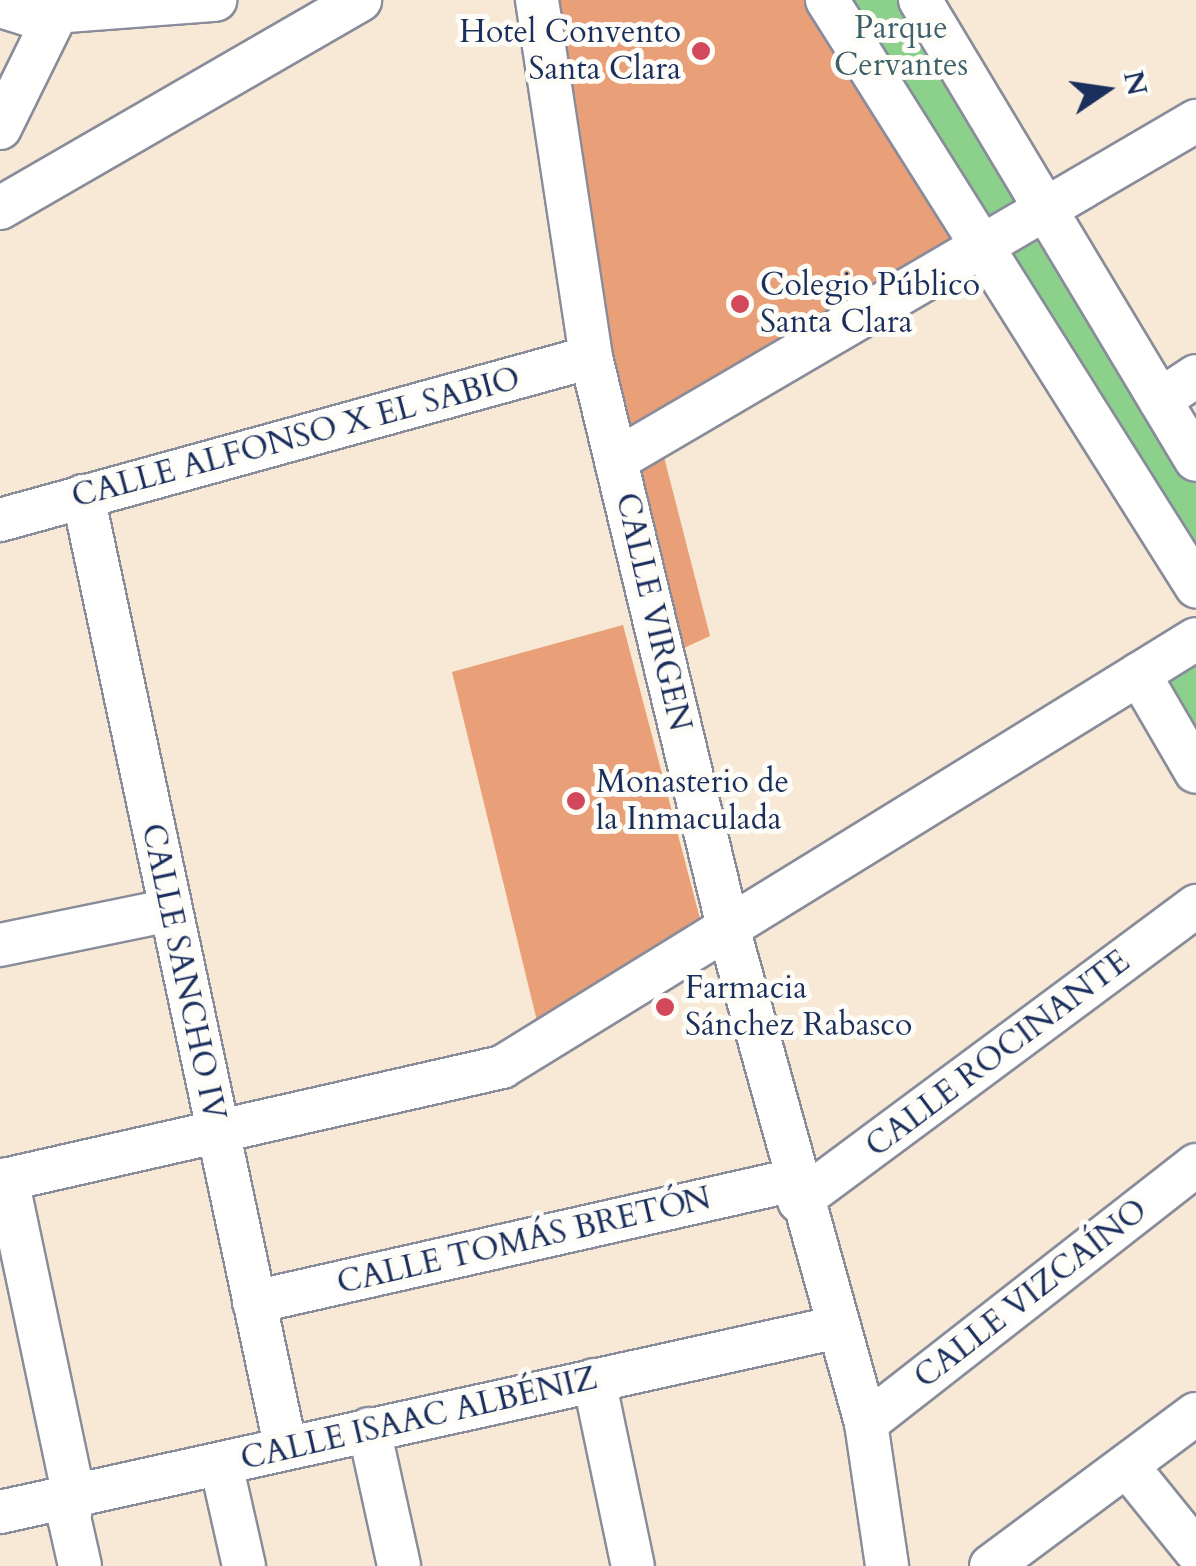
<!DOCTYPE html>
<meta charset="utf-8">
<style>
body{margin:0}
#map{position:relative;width:1196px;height:1566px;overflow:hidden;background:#f7e9d5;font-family:Cardo,serif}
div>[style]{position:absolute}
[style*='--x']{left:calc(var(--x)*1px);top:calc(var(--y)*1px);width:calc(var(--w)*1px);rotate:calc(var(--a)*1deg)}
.green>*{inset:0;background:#8bd18c}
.building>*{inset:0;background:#e99f77}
.roads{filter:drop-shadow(2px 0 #898c9a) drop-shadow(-2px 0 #898c9a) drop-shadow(0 2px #898c9a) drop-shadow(0 -2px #898c9a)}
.minor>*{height:42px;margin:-21px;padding:0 21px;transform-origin:21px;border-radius:21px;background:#fff}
.dots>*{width:28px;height:28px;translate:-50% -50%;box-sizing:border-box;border:5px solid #fdfcf7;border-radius:50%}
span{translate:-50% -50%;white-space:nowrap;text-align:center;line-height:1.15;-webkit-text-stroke:10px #fdfcf7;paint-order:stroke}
.park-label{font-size:32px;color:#3d606c}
.poi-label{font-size:32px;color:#1b2f5e}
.right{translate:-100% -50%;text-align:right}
.left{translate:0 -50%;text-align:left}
.street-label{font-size:32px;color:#1b2f5e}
.north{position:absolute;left:1056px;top:40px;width:100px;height:100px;-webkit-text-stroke:8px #fdfcf7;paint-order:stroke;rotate:77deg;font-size:28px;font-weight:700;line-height:40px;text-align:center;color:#1b2f5e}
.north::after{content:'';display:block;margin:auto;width:35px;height:45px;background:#1b2f5e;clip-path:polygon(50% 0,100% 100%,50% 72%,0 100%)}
</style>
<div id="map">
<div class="green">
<div style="clip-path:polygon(827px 0,920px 0,1196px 460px,1196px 586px)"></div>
<div style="clip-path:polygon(1196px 648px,1196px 777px,1138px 683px)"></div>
</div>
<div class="building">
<div style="clip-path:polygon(554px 0,807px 0,986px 250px,616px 460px)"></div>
<div style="clip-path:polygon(664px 457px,710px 636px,671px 654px,623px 474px)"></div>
<div style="clip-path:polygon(623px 625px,703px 930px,537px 1021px,452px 672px)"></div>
</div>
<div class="roads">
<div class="minor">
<div style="--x:537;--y:0;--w:361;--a:81.4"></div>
<div style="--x:591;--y:357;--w:590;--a:76.48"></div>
<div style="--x:729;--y:931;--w:511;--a:74.44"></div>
<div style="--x:866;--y:1423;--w:145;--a:81.6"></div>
<div style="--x:827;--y:0;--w:693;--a:57.8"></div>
<div style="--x:920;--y:0;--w:536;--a:59.04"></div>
<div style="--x:0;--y:6;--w:28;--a:17"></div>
<div style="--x:27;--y:14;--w:189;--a:-4.3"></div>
<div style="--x:0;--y:128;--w:143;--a:-63.8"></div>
<div style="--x:0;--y:208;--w:416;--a:-30"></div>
<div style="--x:1160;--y:400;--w:43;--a:-33.7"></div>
<div style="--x:616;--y:460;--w:672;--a:-30.31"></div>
<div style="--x:83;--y:496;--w:974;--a:77.98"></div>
<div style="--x:0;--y:520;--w:613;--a:-15.42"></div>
<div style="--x:1139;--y:674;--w:113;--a:59.8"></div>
<div style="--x:0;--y:945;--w:174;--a:-11.6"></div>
<div style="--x:7;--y:1179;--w:325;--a:78.1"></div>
<div style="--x:74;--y:1497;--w:21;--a:104"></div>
<div style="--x:69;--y:1517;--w:50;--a:77.3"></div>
<div style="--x:0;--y:1181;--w:515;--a:-12.79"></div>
<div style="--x:502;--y:1067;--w:815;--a:-31.66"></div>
<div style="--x:799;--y:1201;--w:495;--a:-36.6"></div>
<div style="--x:254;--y:1302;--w:554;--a:-12.73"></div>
<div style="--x:594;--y:1380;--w:190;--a:78.2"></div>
<div style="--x:866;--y:1423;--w:419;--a:-38"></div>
<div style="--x:369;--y:1429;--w:140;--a:77.6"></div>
<div style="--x:221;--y:1464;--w:105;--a:77.3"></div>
<div style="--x:1128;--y:1467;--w:108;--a:51"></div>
<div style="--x:0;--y:1512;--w:858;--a:-12.45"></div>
<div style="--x:991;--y:1566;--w:255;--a:-36.6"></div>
</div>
</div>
<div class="dots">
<div style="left:701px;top:51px;background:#d1495b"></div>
<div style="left:740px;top:304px;background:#d1495b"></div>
<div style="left:576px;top:801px;background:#d1495b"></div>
<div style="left:665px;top:1007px;background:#d1495b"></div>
</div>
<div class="park-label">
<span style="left:901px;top:47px">Parque<br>Cervantes</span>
</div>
<div class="poi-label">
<span class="right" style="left:681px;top:51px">Hotel Convento<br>Santa Clara</span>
<span class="left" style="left:760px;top:304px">Colegio Público<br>Santa Clara</span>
<span class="left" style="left:596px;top:801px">Monasterio de<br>la Inmaculada</span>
<span class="left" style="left:685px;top:1007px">Farmacia<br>Sánchez Rabasco</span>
</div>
<div class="street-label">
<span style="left:296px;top:438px;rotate:-15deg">CALLE ALFONSO X EL SABIO</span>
<span style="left:653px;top:612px;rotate:77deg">CALLE VIRGEN</span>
<span style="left:183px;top:972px;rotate:78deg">CALLE SANCHO IV</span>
<span style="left:998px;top:1054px;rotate:-37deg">CALLE ROCINANTE</span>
<span style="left:524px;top:1241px;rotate:-13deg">CALLE TOMÁS BRETÓN</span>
<span style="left:1031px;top:1294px;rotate:-38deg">CALLE VIZCAÍNO</span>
<span style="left:419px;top:1419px;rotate:-13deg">CALLE ISAAC ALBÉNIZ</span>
</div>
<div class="north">N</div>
</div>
